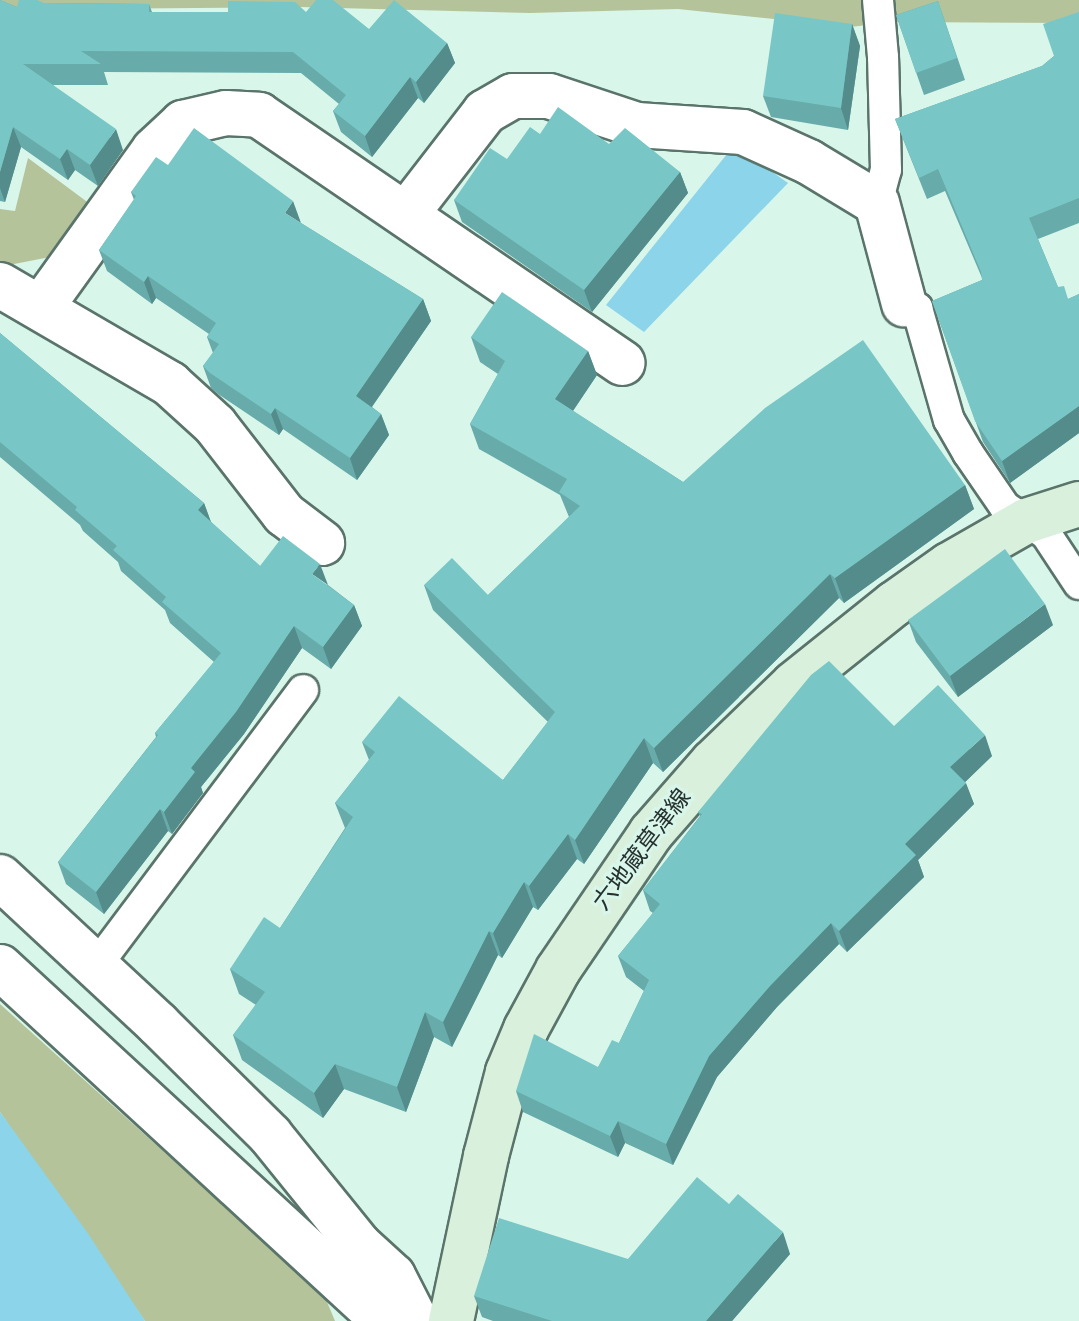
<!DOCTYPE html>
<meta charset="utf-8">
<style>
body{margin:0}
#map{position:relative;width:1079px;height:1321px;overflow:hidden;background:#d9f6eb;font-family:Overpass,"Noto Sans JP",sans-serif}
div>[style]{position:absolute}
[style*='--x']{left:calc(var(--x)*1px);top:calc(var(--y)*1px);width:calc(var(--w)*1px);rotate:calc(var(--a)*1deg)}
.green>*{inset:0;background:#b5c39a}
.water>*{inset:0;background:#8bd4e9}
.roads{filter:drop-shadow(2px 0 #5a746b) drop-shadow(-2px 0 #5a746b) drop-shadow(0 2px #5a746b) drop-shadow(0 -2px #5a746b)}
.lane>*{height:30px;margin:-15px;padding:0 15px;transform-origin:15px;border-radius:15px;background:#fff}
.street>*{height:44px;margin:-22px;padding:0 22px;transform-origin:22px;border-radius:22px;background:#fff}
.secondary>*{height:44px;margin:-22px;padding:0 22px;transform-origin:22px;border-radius:22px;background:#d9f0dc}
.wall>*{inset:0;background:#67abaa}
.shaded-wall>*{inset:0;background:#548b8b}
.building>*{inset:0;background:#78c7c6}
span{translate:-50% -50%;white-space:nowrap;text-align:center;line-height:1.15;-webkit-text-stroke:6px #d9f6eb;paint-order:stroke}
.street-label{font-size:24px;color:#26322e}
</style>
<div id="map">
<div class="green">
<div style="clip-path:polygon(0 0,1079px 0,1079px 23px,895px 22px,850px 27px,678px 9px,530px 13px,300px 7px,77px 9px,0 14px)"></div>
<div style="clip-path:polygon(28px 158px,90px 204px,50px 257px,9px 265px,0 261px,0 209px,15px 211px)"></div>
<div style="clip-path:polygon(0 1004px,325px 1297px,335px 1321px,145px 1321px,0 1112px)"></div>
</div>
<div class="water">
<div style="clip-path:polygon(732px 152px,761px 164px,788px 183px,644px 332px,606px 305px,727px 154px)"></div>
<div style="clip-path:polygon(0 1112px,87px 1232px,145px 1321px,0 1321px)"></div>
</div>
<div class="roads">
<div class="lane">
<div style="--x:877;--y:203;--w:34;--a:-75"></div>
<div style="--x:886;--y:170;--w:113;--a:-91.5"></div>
<div style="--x:883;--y:57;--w:57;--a:-95"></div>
<div style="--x:904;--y:304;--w:14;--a:17"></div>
<div style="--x:917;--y:308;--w:116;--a:74.1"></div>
<div style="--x:949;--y:420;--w:38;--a:60"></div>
<div style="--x:968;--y:453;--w:65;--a:55.6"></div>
<div style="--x:1005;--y:507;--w:49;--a:33.4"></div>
<div style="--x:1046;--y:534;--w:60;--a:56.6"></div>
<div style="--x:96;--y:966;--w:345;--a:-53.1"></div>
</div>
<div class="street">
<div style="--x:407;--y:213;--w:128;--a:-52.3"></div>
<div style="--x:485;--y:112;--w:32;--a:-30"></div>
<div style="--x:513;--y:96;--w:36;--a:0"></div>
<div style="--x:549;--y:96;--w:93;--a:18.2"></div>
<div style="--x:637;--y:125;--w:106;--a:3.8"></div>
<div style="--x:743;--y:132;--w:72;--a:24.4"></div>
<div style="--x:809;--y:162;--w:79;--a:31.1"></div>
<div style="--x:877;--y:203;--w:105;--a:75"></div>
<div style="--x:0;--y:285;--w:197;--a:30.2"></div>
<div style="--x:170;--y:384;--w:61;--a:42.3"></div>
<div style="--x:215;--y:425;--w:113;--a:52.2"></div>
<div style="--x:284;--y:514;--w:48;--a:37.3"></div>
<div style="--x:42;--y:306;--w:192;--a:-54.3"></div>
<div style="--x:154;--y:150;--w:40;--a:-43"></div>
<div style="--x:183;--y:123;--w:44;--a:-13.1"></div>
<div style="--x:226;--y:113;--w:33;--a:3"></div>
<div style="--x:259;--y:115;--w:440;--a:34.3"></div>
<div style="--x:0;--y:877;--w:216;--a:42.9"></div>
<div style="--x:158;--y:1024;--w:158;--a:44.7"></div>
<div style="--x:270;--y:1135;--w:141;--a:51"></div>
<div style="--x:359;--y:1245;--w:46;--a:42.4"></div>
<div style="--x:393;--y:1276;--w:51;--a:62.9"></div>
<div style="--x:0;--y:967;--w:522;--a:42.67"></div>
</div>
<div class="secondary">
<div style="--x:451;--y:1321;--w:169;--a:-78"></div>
<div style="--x:486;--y:1156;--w:87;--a:-75.3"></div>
<div style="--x:508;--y:1072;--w:47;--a:-67.3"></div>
<div style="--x:526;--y:1029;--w:67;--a:-61.5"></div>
<div style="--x:558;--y:970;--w:166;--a:-55.8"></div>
<div style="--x:651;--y:833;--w:94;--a:-48.9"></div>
<div style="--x:713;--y:762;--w:112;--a:-43.9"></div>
<div style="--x:794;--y:684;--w:128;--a:-38.7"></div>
<div style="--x:894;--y:604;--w:67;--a:-35.3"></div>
<div style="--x:949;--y:565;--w:89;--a:-29.7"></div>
<div style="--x:1026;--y:521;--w:56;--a:-17.8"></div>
</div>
</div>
<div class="wall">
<div style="clip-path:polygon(0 0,17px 7px,44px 3px,149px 4px,152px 12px,306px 12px,369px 29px,447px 43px,455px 63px,424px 103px,418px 98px,372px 157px,341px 132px,333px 111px,339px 104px,301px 73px,104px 72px,108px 85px,53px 85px,123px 150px,98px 186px,75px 170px,68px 180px,21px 147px,5px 202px,0 201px)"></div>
<div style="clip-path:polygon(938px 1px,965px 80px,924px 95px,896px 15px)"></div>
<div style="clip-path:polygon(1079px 12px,1079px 223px,1038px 239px,1058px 287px,1068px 299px,1079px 294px,1079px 433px,1010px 483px,983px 442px,932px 301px,982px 280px,982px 278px,945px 191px,927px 199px,895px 119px,1042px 66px,1054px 56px)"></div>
<div style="clip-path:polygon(852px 24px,860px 46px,848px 130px,771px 117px,763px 96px)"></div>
<div style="clip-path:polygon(540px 134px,609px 144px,680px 172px,688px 193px,592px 312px,462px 222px,454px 200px)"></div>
<div style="clip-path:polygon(168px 165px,301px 223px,423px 299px,431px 321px,372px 407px,381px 414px,389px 435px,357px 480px,283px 429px,279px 435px,218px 394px,211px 388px,203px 366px,213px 353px,207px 337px,209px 334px,156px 298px,152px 304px,107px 271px,99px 250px,134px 200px,131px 192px)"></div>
<div style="clip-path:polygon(0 333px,204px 503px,211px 522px,260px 566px,328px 585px,354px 605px,362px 626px,331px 669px,302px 648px,244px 734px,201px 787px,203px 793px,172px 834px,168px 831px,104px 914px,66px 884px,58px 862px,156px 737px,155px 733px,214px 662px,170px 623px,165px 610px,121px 571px,118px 562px,83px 531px,80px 525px,0 457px)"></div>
<div style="clip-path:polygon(471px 337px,588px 351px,597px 375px,573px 411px,683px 482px,965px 485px,974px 509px,844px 603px,839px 598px,663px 772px,653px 763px,584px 864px,577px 859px,538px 910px,533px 907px,502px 958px,498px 955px,452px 1047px,434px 1037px,406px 1112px,344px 1089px,323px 1118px,242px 1060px,233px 1035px,256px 1005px,239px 994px,230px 969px,280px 928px,345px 828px,335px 803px,369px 760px,362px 742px,503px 780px,548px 722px,433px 610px,424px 585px,488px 595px,569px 517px,560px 495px,479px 449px,470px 424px,498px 374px,480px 362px)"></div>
<div style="clip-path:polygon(908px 620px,1053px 625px,958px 697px,916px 642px)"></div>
<div style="clip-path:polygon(894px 726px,992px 756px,965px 782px,974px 804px,918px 860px,924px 877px,847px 952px,839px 944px,777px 1007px,717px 1077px,673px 1165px,625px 1143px,618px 1157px,523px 1112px,516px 1091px,598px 1067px,619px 1043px,644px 991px,626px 977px,618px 956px,653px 913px,650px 911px,643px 890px,700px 816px,698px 812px)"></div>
<div style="clip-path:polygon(729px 1204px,790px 1254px,732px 1321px,493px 1321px,482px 1317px,474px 1296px,628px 1259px)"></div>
</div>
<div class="shaded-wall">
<div style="clip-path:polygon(852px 24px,860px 46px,848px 130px,841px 108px)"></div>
<div style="clip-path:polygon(447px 43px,455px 63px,424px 103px,416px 82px)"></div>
<div style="clip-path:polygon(410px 77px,418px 98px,372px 157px,365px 136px)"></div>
<div style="clip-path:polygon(13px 127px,21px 147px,5px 202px,0 188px,0 172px)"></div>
<div style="clip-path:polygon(116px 129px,123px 150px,98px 186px,90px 165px)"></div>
<div style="clip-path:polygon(67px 149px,75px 170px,68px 180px,60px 159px)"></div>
<div style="clip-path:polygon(680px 172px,688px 193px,592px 312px,584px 290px)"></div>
<div style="clip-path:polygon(293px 201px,301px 223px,285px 213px)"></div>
<div style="clip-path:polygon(148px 276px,156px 298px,152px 304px,144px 282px)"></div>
<div style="clip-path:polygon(423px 299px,431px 321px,364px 418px,356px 396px)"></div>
<div style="clip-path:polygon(588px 351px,597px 375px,564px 424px,555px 399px)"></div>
<div style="clip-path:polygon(1079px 406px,1079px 433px,1010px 483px,1002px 461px)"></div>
<div style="clip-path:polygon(275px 408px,283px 429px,279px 435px,271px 414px)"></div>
<div style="clip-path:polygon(381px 414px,389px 435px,357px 480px,350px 458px)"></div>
<div style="clip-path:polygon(965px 485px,974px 509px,844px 603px,835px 578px)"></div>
<div style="clip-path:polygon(204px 503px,212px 525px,198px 510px)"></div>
<div style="clip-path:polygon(320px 564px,328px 585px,312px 574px)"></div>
<div style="clip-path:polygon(830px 574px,839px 598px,663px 772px,654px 748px)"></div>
<div style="clip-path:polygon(1045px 604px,1053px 625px,958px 697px,950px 676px)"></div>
<div style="clip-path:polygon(354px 605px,362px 626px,331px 669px,323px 647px)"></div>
<div style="clip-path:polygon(294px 626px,302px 648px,244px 734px,201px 787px,203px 793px,172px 834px,164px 812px,191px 768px)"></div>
<div style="clip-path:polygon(985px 735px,992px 756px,958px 789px,950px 767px)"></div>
<div style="clip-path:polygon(644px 738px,653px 763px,584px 864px,575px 840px)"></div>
<div style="clip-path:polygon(966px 783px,974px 804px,918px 860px,924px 877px,847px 952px,839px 931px,905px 844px)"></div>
<div style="clip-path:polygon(160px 809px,168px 831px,104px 914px,96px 892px)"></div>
<div style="clip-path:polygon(568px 834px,577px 859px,538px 910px,529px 886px)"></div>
<div style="clip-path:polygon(524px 882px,533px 907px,502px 958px,493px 933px)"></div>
<div style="clip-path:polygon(831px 923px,839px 944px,777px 1007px,717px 1077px,673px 1165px,666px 1144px,709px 1056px,770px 986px)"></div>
<div style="clip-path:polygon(489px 931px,498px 955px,452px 1047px,443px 1022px)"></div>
<div style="clip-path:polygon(425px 1012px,434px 1037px,406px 1112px,397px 1087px)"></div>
<div style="clip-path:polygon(335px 1064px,344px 1089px,323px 1118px,314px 1093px)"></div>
<div style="clip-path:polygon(618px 1121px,625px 1143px,618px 1157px,610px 1136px)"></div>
<div style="clip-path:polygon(783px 1232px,790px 1254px,732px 1321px,706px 1321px)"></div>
</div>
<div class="building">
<div style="clip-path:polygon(0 0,17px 7px,19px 0,37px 0,44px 3px,149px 4px,149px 12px,228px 12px,228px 1px,295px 2px,306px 12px,316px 0,333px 0,369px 29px,394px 0,447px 43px,416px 82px,410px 77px,365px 136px,333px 111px,346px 95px,293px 52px,81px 51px,101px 64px,23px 64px,116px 129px,90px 165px,67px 149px,60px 159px,13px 127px,0 172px)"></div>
<div style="clip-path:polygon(938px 1px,957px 58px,916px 73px,896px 15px)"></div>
<div style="clip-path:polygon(1079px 12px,1079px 198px,1029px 218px,1058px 287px,1064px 286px,1068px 299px,1079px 294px,1079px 406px,1002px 461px,975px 421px,932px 301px,982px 280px,981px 272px,938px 169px,919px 178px,895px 119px,1042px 66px,1054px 56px,1043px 24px)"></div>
<div style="clip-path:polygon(775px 13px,852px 24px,841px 108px,763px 96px)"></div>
<div style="clip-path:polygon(558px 107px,609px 144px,625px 128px,680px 172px,584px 290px,454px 200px,490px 148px,507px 159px,530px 127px,540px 134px)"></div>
<div style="clip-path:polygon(194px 128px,293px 201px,285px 213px,423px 299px,356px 396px,381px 414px,350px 458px,275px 408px,271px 414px,210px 373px,203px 366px,219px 344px,207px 337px,216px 323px,148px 276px,144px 282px,99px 250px,136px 196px,131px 192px,156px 157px,168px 165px)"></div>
<div style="clip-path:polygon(502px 292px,588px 351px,555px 399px,683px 482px,765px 408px,863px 340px,965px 485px,835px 578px,830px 574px,654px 748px,644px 738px,575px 840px,568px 834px,529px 886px,524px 882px,493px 933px,489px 931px,443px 1022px,425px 1012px,397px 1087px,335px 1064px,314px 1093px,233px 1035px,265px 992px,230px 969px,264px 917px,280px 928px,353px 817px,335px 803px,375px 752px,362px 742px,399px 696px,503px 780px,555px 712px,424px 585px,452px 558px,488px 595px,580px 506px,559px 492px,567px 479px,470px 424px,505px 361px,471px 337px)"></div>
<div style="clip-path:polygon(0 333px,204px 503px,198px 510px,260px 566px,283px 536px,320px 564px,312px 574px,354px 605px,323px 647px,294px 626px,236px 712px,191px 768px,195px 772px,164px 812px,160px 809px,96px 892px,58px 862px,158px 735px,155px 733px,221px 653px,162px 602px,166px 597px,113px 550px,117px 546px,75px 510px,77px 507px,0 442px)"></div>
<div style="clip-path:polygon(1005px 549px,1045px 604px,950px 676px,908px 620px)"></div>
<div style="clip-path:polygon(829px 661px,894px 726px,938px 685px,985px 735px,950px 767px,966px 783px,905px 844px,916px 855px,839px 931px,831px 923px,770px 986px,709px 1056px,666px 1144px,618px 1121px,610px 1136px,516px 1091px,534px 1034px,598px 1067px,612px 1040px,619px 1043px,649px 980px,618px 956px,660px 904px,643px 890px,702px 814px,698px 812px,811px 675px)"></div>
<div style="clip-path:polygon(697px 1177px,729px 1204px,738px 1194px,783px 1232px,706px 1321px,552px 1321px,474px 1296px,499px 1218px,628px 1259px)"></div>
</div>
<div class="street-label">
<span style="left:644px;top:851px;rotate:-53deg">六地蔵草津線</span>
</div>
</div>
